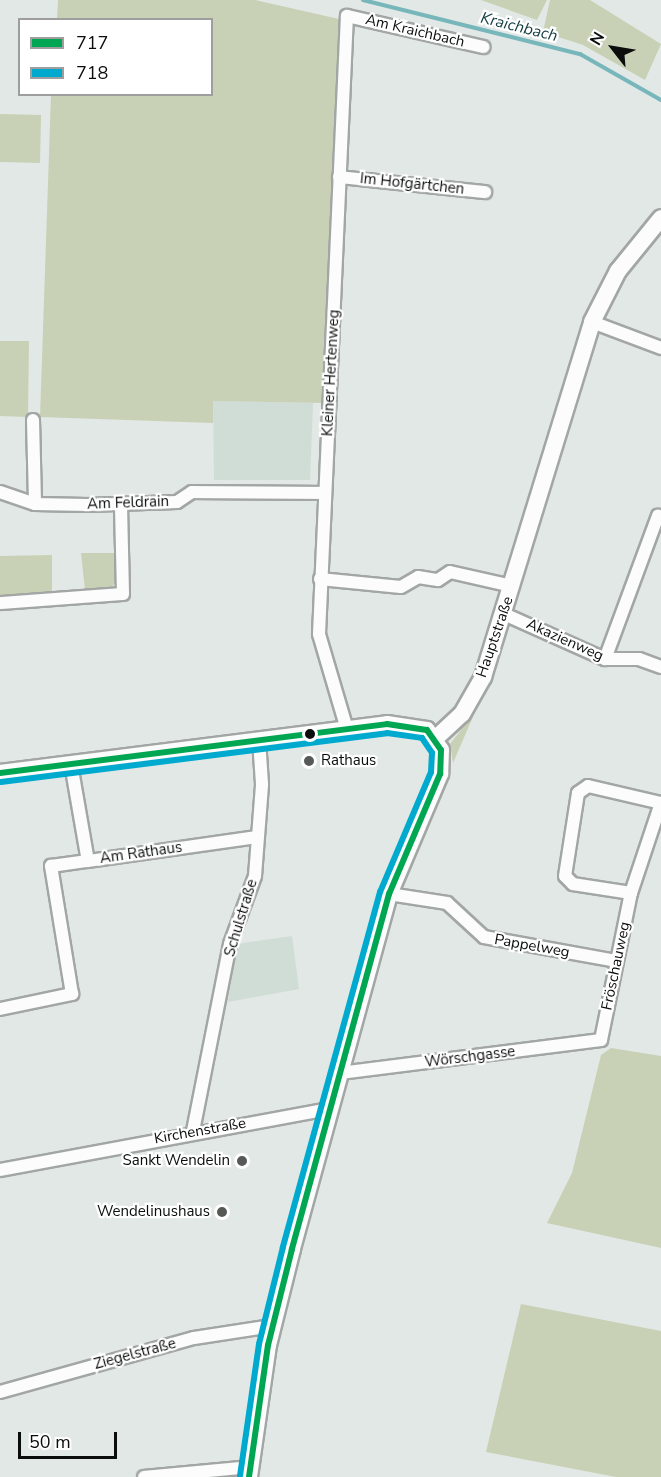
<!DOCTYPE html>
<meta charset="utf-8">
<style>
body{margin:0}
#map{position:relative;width:661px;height:1477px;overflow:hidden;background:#e2e8e5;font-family:"Nunito Sans",sans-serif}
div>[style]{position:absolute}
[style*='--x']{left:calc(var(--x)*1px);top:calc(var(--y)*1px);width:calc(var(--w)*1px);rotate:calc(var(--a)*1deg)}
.built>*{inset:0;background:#d0dcd6}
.green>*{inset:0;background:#c8d1b5}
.stream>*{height:4px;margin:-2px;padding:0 2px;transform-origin:2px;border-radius:2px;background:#77b6ba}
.roads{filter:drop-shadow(2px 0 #a2a6a4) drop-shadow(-2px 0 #a2a6a4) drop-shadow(0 2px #a2a6a4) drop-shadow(0 -2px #a2a6a4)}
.street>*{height:12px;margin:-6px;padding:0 6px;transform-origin:6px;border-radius:6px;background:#fbfcfb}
.secondary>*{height:16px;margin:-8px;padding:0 8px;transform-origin:8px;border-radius:8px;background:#fbfcfb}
.bus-1>*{height:6px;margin:-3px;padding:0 3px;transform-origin:3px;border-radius:3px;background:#00a651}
.bus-2>*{height:6px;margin:-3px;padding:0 3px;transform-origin:3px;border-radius:3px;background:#00a9ce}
.dots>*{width:16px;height:16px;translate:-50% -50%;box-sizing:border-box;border:3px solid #fff;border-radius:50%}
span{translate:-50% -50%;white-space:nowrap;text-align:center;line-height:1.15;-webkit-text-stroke:4.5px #fff;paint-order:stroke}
.street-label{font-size:15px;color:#0a0d0b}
.poi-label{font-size:15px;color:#0a0d0b}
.left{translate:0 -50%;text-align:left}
.right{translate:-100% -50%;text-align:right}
.water-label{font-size:16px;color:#123c40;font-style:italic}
.legend{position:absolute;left:18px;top:18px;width:195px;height:78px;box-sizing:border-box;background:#fff;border:2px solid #9d9e9d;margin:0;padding:8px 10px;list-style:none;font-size:18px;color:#0a0d0b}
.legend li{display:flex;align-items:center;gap:12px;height:30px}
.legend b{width:30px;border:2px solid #9d9e9d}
.north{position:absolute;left:583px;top:18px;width:60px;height:60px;-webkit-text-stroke:4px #fff;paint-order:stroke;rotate:301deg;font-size:16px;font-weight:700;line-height:24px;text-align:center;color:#0a0d0b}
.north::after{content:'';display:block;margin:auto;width:21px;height:27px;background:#0a0d0b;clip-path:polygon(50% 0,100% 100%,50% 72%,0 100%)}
.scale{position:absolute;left:18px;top:1432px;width:99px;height:27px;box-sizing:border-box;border:3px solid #0a0d0b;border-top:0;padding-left:8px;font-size:18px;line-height:21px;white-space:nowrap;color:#0a0d0b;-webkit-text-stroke:4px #fff;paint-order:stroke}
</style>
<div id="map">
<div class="built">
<div style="clip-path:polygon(213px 401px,313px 403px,310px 480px,214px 480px)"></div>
<div style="clip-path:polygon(292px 936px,299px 989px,228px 1002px,237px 944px)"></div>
</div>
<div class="green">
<div style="clip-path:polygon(58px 0,255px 0,339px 19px,324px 403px,213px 401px,213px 423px,40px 417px,51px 95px,212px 94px,212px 20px,57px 19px)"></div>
<div style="clip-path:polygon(481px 0,547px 0,537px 20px)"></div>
<div style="clip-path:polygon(550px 0,590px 0,661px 44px,645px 80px,583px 45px,543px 32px)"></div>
<div style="clip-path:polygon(0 114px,41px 115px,40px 163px,0 162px)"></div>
<div style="clip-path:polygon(0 341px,29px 341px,28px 417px,0 416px)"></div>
<div style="clip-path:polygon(81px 553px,118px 553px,118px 579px,111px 588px,85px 590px)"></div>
<div style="clip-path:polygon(52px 555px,52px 592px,0 597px,0 556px)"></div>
<div style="clip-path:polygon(475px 712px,453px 763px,450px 744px)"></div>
<div style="clip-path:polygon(611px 1048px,661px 1056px,661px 1248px,547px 1223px,572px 1173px,601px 1055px)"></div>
<div style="clip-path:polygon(521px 1304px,661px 1331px,661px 1477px,616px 1477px,486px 1452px)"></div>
</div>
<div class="stream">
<div style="--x:363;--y:0;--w:224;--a:14"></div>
<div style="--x:580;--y:54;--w:93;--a:29.6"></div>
</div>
<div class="roads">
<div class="street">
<div style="--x:339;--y:177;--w:147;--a:5.9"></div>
<div style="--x:592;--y:322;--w:74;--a:20.6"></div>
<div style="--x:33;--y:420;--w:84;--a:88.6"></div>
<div style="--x:0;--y:492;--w:37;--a:19"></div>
<div style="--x:35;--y:504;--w:52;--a:1.1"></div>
<div style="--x:87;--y:505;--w:90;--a:-1.9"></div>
<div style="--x:177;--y:502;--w:18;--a:-34"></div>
<div style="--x:192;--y:492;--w:133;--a:0.4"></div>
<div style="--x:320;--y:579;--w:81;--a:5.6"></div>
<div style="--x:401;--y:587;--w:20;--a:-30"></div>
<div style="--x:418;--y:577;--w:20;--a:9"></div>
<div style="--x:438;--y:580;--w:14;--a:-34"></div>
<div style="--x:450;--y:572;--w:64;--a:12.7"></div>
<div style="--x:0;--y:603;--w:123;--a:-4.2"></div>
<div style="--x:123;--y:594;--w:90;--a:-91.3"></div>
<div style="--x:504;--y:614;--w:111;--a:24"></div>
<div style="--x:605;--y:659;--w:34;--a:0"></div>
<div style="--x:639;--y:659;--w:23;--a:20"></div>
<div style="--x:605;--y:659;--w:153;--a:-69.7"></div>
<div style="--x:346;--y:726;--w:96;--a:-106.4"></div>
<div style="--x:319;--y:634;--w:619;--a:-87.41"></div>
<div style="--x:347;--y:16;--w:140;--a:12.8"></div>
<div style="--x:71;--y:764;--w:98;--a:80.1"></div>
<div style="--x:88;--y:861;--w:170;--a:-8.1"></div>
<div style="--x:631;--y:893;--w:59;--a:-171.2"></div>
<div style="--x:573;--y:884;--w:11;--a:-135"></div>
<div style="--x:565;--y:876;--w:84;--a:-81.1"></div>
<div style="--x:578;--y:793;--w:12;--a:-35"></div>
<div style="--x:588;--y:786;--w:75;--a:13.1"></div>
<div style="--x:389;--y:894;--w:59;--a:8.8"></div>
<div style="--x:447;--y:903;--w:50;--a:42.6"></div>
<div style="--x:484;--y:937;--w:134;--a:10.3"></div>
<div style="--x:0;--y:1009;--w:74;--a:-11.8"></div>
<div style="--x:72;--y:994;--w:130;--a:-99.3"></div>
<div style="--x:51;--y:866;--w:37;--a:-8"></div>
<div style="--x:340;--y:1073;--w:263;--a:-7.2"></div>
<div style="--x:601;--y:1040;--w:150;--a:-78.5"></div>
<div style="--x:631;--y:893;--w:95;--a:-71.6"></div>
<div style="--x:193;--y:1131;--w:191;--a:-78.8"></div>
<div style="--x:230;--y:944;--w:72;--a:-69.8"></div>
<div style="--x:255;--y:876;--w:92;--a:-85.6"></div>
<div style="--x:262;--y:784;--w:45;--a:-93.8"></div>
<div style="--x:0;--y:1170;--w:336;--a:-10.5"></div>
<div style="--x:0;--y:1392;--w:201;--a:-15.6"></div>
<div style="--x:194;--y:1338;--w:79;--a:-8.7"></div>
<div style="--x:144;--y:1477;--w:107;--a:-5.3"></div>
</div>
<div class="secondary">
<div style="--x:436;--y:738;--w:35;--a:-43"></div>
<div style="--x:462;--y:714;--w:43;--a:-60.4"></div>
<div style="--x:483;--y:677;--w:371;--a:-72.9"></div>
<div style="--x:592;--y:322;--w:57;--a:-63"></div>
<div style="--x:618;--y:271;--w:68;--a:-50.9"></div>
<div style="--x:0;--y:773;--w:390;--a:-7.2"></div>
<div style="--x:387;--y:724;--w:40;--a:8.5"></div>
<div style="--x:427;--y:730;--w:24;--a:55"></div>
<div style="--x:441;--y:750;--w:24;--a:92"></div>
<div style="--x:440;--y:774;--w:130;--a:113"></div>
<div style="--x:389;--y:894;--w:368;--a:105.3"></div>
<div style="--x:292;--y:1249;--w:99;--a:104"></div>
<div style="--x:268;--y:1345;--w:133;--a:98.2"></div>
</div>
</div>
<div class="bus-1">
<div style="--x:0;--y:773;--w:390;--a:-7.2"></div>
<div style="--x:387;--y:724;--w:40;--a:8.5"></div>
<div style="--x:427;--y:730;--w:24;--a:55"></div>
<div style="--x:441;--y:750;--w:24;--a:92"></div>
<div style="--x:440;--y:774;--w:130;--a:113"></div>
<div style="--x:389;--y:894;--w:368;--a:105.3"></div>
<div style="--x:292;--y:1249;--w:99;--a:104"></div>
<div style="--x:268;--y:1345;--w:133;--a:98.2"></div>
</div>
<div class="bus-2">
<div style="--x:1;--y:782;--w:389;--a:-7.2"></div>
<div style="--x:387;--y:733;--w:35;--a:8"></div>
<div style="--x:422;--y:738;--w:18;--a:56"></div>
<div style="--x:432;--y:753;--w:19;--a:93"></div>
<div style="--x:431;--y:772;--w:130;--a:113"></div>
<div style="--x:380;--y:892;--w:368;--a:105.3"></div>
<div style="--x:283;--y:1247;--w:100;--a:103.9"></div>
<div style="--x:259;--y:1344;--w:133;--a:98.2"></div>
</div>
<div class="dots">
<div style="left:310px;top:734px;background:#0a0d0b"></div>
<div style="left:309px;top:761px;background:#565a57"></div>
<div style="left:242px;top:1161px;background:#565a57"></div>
<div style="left:222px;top:1212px;background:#565a57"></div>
</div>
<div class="street-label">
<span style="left:415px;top:31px;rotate:13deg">Am Kraichbach</span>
<span style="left:412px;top:184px;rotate:6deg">Im Hofgärtchen</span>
<span style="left:331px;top:373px;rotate:-87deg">Kleiner Hertenweg</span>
<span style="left:128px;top:503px;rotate:-2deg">Am Feldrain</span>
<span style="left:495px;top:637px;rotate:-71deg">Hauptstraße</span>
<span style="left:565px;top:640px;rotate:24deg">Akazienweg</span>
<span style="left:141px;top:853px;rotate:-8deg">Am Rathaus</span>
<span style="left:241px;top:918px;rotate:-73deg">Schulstraße</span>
<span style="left:532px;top:946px;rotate:10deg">Pappelweg</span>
<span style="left:616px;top:966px;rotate:-78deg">Fröschauweg</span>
<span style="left:470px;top:1057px;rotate:-7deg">Wörschgasse</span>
<span style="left:200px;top:1131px;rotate:-10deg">Kirchenstraße</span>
<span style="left:135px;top:1354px;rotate:-15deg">Ziegelstraße</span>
</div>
<div class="poi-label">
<span class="left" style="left:321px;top:761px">Rathaus</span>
<span class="right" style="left:230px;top:1161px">Sankt Wendelin</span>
<span class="right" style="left:210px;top:1212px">Wendelinushaus</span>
</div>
<div class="water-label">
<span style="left:519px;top:27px;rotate:14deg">Kraichbach</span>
</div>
<ul class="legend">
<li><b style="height:8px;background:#00a651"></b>717</li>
<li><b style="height:8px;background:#00a9ce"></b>718</li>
</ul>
<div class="north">N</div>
<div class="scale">50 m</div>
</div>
